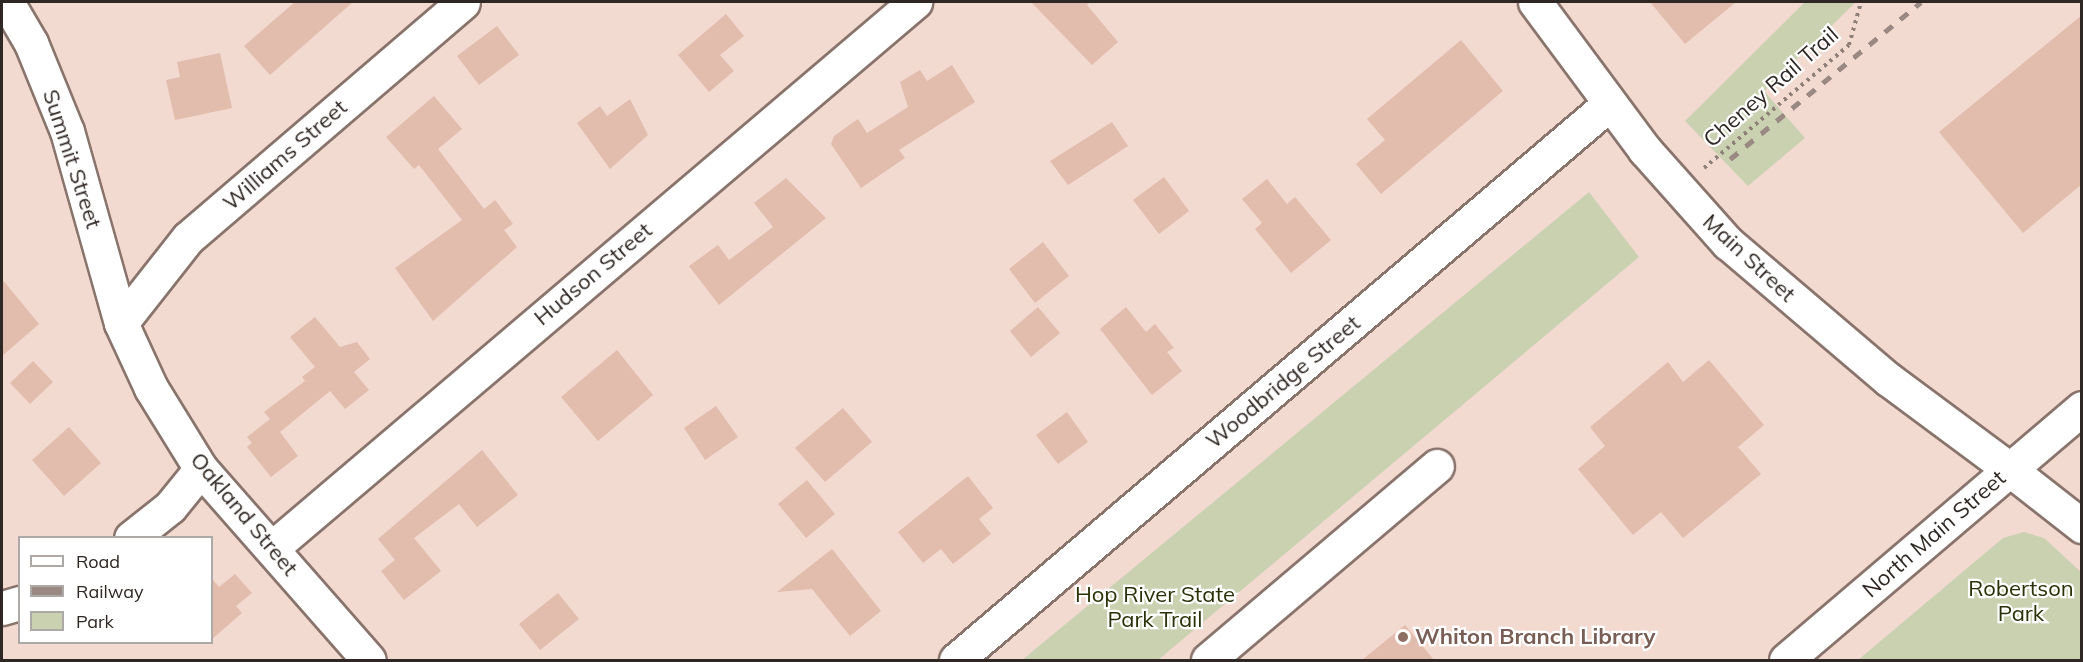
<!DOCTYPE html>
<style>
body{margin:0}
#map{position:relative;width:2083px;height:662px;overflow:hidden;background:#f2dad1;font-family:Mulish,sans-serif}
div>[style]{position:absolute}
[style*='--x']{left:calc(var(--x)*1px);top:calc(var(--y)*1px);width:calc(var(--w)*1px);rotate:calc(var(--a)*1deg)}
.green>*{inset:0;background:#c9d1b0}
.building>*{inset:0;background:#e2bcad}
.path>*{height:4px;margin-top:-2px;transform-origin:0;background:repeating-linear-gradient(90deg,#8e7f78 0 3px,transparent 0 7.5px)}
.roads{filter:drop-shadow(2px 0 #89746c) drop-shadow(-2px 0 #89746c) drop-shadow(0 2px #89746c) drop-shadow(0 -2px #89746c)}
.minor>*{height:33px;margin:-16.5px;padding:0 16.5px;transform-origin:16.5px;border-radius:16.5px;background:#fff}
.major>*{height:33px;margin:-16.5px;padding:0 16.5px;transform-origin:16.5px;border-radius:16.5px;background:#fff}
.rail>*{height:4.5px;margin-top:-2.25px;transform-origin:0;background:repeating-linear-gradient(90deg,#9a8982 0 10px,transparent 0 20px)}
.dots>*{width:16px;height:16px;translate:-50% -50%;box-sizing:border-box;border:3px solid #fff;border-radius:50%}
span{translate:-50% -50%;white-space:nowrap;text-align:center;line-height:1.15;-webkit-text-stroke:4.5px #fff;paint-order:stroke}
.street-label{font-size:22px;color:#2f2723}
.park-label{font-size:22px;color:#2a3106}
.education-label{font-size:22px;color:#785e54;font-weight:700}
.left{translate:0 -50%;text-align:left}
.frame{position:absolute;inset:0;border:3px solid #2f2723;pointer-events:none}
.legend{position:absolute;left:18px;top:536px;width:195px;height:108px;box-sizing:border-box;background:#fff;border:2px solid #aca9a7;margin:0;padding:8px 10px;list-style:none;font-size:18px;color:#2f2723}
.legend li{display:flex;align-items:center;gap:12px;height:30px}
.legend b{width:30px;border:2px solid #aca9a7}
</style>
<div id="map">
<div class="green">
<div style="clip-path:polygon(1805px 2px,1856px 2px,1764px 91px,1805px 138px,1748px 186px,1685px 121px)"></div>
<div style="clip-path:polygon(1589px 192px,1639px 257px,1158px 660px,1022px 660px)"></div>
<div style="clip-path:polygon(2024px 532px,2044px 538px,2081px 572px,2081px 660px,1858px 660px,2003px 538px)"></div>
</div>
<div class="building">
<div style="clip-path:polygon(295px 2px,353px 2px,270px 75px,244px 46px)"></div>
<div style="clip-path:polygon(1031px 2px,1090px 2px,1087px 5px,1118px 42px,1092px 65px)"></div>
<div style="clip-path:polygon(1650px 2px,1736px 2px,1685px 44px)"></div>
<div style="clip-path:polygon(726px 14px,744px 36px,720px 55px,734px 71px,709px 92px,678px 55px)"></div>
<div style="clip-path:polygon(2082px 15px,2082px 184px,2023px 233px,1939px 132px)"></div>
<div style="clip-path:polygon(497px 26px,519px 55px,479px 85px,457px 56px)"></div>
<div style="clip-path:polygon(1461px 40px,1503px 91px,1381px 194px,1356px 164px,1385px 140px,1367px 119px)"></div>
<div style="clip-path:polygon(220px 53px,232px 108px,175px 120px,166px 80px,180px 77px,177px 62px)"></div>
<div style="clip-path:polygon(952px 65px,975px 102px,899px 150px,905px 158px,861px 188px,831px 144px,834px 136px,858px 119px,867px 133px,908px 107px,900px 82px,920px 70px,927px 81px)"></div>
<div style="clip-path:polygon(434px 96px,462px 129px,438px 149px,484px 209px,495px 200px,513px 224px,504px 230px,517px 247px,433px 321px,395px 268px,462px 220px,419px 165px,414px 169px,386px 137px)"></div>
<div style="clip-path:polygon(630px 99px,648px 135px,610px 169px,577px 123px,600px 106px,607px 116px)"></div>
<div style="clip-path:polygon(1112px 122px,1128px 146px,1068px 185px,1050px 161px)"></div>
<div style="clip-path:polygon(1164px 177px,1189px 211px,1159px 234px,1133px 200px)"></div>
<div style="clip-path:polygon(786px 178px,826px 218px,719px 305px,689px 266px,718px 245px,729px 260px,773px 227px,754px 203px)"></div>
<div style="clip-path:polygon(1267px 179px,1287px 204px,1295px 197px,1331px 240px,1291px 273px,1255px 229px,1262px 223px,1242px 199px)"></div>
<div style="clip-path:polygon(1043px 242px,1069px 276px,1035px 303px,1009px 269px)"></div>
<div style="clip-path:polygon(2px 279px,39px 324px,2px 356px)"></div>
<div style="clip-path:polygon(1038px 307px,1060px 333px,1031px 357px,1010px 331px)"></div>
<div style="clip-path:polygon(1126px 307px,1146px 332px,1155px 324px,1174px 348px,1167px 352px,1182px 371px,1152px 395px,1100px 329px)"></div>
<div style="clip-path:polygon(315px 317px,340px 347px,357px 342px,370px 359px,354px 372px,369px 390px,345px 409px,330px 391px,280px 432px,298px 456px,271px 477px,247px 447px,252px 443px,247px 437px,270px 419px,264px 412px,305px 381px,302px 377px,315px 367px,290px 337px)"></div>
<div style="clip-path:polygon(617px 350px,653px 395px,598px 441px,561px 397px)"></div>
<div style="clip-path:polygon(1709px 360px,1764px 425px,1738px 447px,1761px 474px,1683px 538px,1661px 512px,1633px 535px,1578px 469px,1605px 446px,1590px 427px,1668px 362px,1683px 382px)"></div>
<div style="clip-path:polygon(33px 361px,53px 382px,30px 404px,10px 383px)"></div>
<div style="clip-path:polygon(716px 406px,738px 437px,705px 460px,684px 428px)"></div>
<div style="clip-path:polygon(843px 408px,872px 442px,825px 482px,795px 448px)"></div>
<div style="clip-path:polygon(1067px 412px,1088px 442px,1058px 464px,1036px 435px)"></div>
<div style="clip-path:polygon(69px 427px,101px 463px,64px 496px,32px 460px)"></div>
<div style="clip-path:polygon(482px 450px,518px 495px,477px 527px,459px 504px,414px 538px,441px 571px,404px 600px,381px 571px,395px 560px,378px 539px)"></div>
<div style="clip-path:polygon(968px 476px,993px 508px,979px 519px,991px 534px,953px 564px,941px 549px,923px 563px,898px 532px)"></div>
<div style="clip-path:polygon(807px 480px,835px 514px,806px 538px,778px 504px)"></div>
<div style="clip-path:polygon(832px 549px,881px 611px,850px 636px,812px 589px,777px 592px)"></div>
<div style="clip-path:polygon(235px 574px,252px 593px,236px 606px,242px 613px,212px 639px,212px 579px,219px 587px)"></div>
<div style="clip-path:polygon(558px 593px,579px 619px,540px 650px,519px 624px)"></div>
<div style="clip-path:polygon(1405px 625px,1434px 660px,1362px 660px)"></div>
</div>
<div class="path">
<div style="--x:1704;--y:168;--w:190;--a:-40.3"></div>
<div style="--x:1849;--y:45;--w:45;--a:-74.4"></div>
</div>
<div class="roads">
<div class="minor">
<div style="--x:7;--y:2;--w:48;--a:59.7"></div>
<div style="--x:31;--y:43;--w:95;--a:67.8"></div>
<div style="--x:67;--y:131;--w:199;--a:74.3"></div>
<div style="--x:121;--y:323;--w:72;--a:65.2"></div>
<div style="--x:151;--y:388;--w:95;--a:58.3"></div>
<div style="--x:201;--y:469;--w:254;--a:48.7"></div>
<div style="--x:121;--y:323;--w:108;--a:-51.8"></div>
<div style="--x:188;--y:238;--w:362;--a:-40.6"></div>
<div style="--x:2009;--y:469;--w:93;--a:38"></div>
<div style="--x:131;--y:538;--w:50;--a:-38.5"></div>
<div style="--x:170;--y:507;--w:49;--a:-50.8"></div>
<div style="--x:272;--y:548;--w:844;--a:-40.34"></div>
<div style="--x:2;--y:608;--w:19;--a:-16"></div>
<div style="--x:1208;--y:660;--w:300;--a:-40.3"></div>
</div>
<div class="major">
<div style="--x:1535;--y:2;--w:184;--a:53.4"></div>
<div style="--x:1645;--y:150;--w:125;--a:48.3"></div>
<div style="--x:1728;--y:243;--w:210;--a:40.4"></div>
<div style="--x:1888;--y:379;--w:151;--a:36.6"></div>
<div style="--x:956;--y:660;--w:858;--a:-40.41"></div>
<div style="--x:1786;--y:660;--w:389;--a:-40.4"></div>
</div>
</div>
<div class="rail">
<div style="--x:1730;--y:159;--w:247;--a:-39.4"></div>
</div>
<div class="dots">
<div style="left:1403px;top:637px;background:#8d6e63"></div>
</div>
<div class="street-label">
<span style="left:1771px;top:87px;rotate:-41deg">Cheney Rail Trail</span>
<span style="left:285px;top:155px;rotate:-41deg">Williams Street</span>
<span style="left:72px;top:159px;rotate:72deg">Summit Street</span>
<span style="left:1749px;top:258px;rotate:43deg">Main Street</span>
<span style="left:593px;top:274px;rotate:-40deg">Hudson Street</span>
<span style="left:1283px;top:382px;rotate:-40deg">Woodbridge Street</span>
<span style="left:244px;top:514px;rotate:50deg">Oakland Street</span>
<span style="left:1934px;top:534px;rotate:-41deg">North Main Street</span>
</div>
<div class="park-label">
<span style="left:2021px;top:601px">Robertson<br>Park</span>
<span style="left:1155px;top:607px">Hop River State<br>Park Trail</span>
</div>
<div class="education-label">
<span class="left" style="left:1415px;top:637px">Whiton Branch Library</span>
</div>
<div class="frame"></div>
<ul class="legend">
<li><b style="height:8px;background:#fff"></b>Road</li>
<li><b style="height:8px;background:#9a8982"></b>Railway</li>
<li><b style="height:16px;background:#c9d1b0"></b>Park</li>
</ul>
</div>
